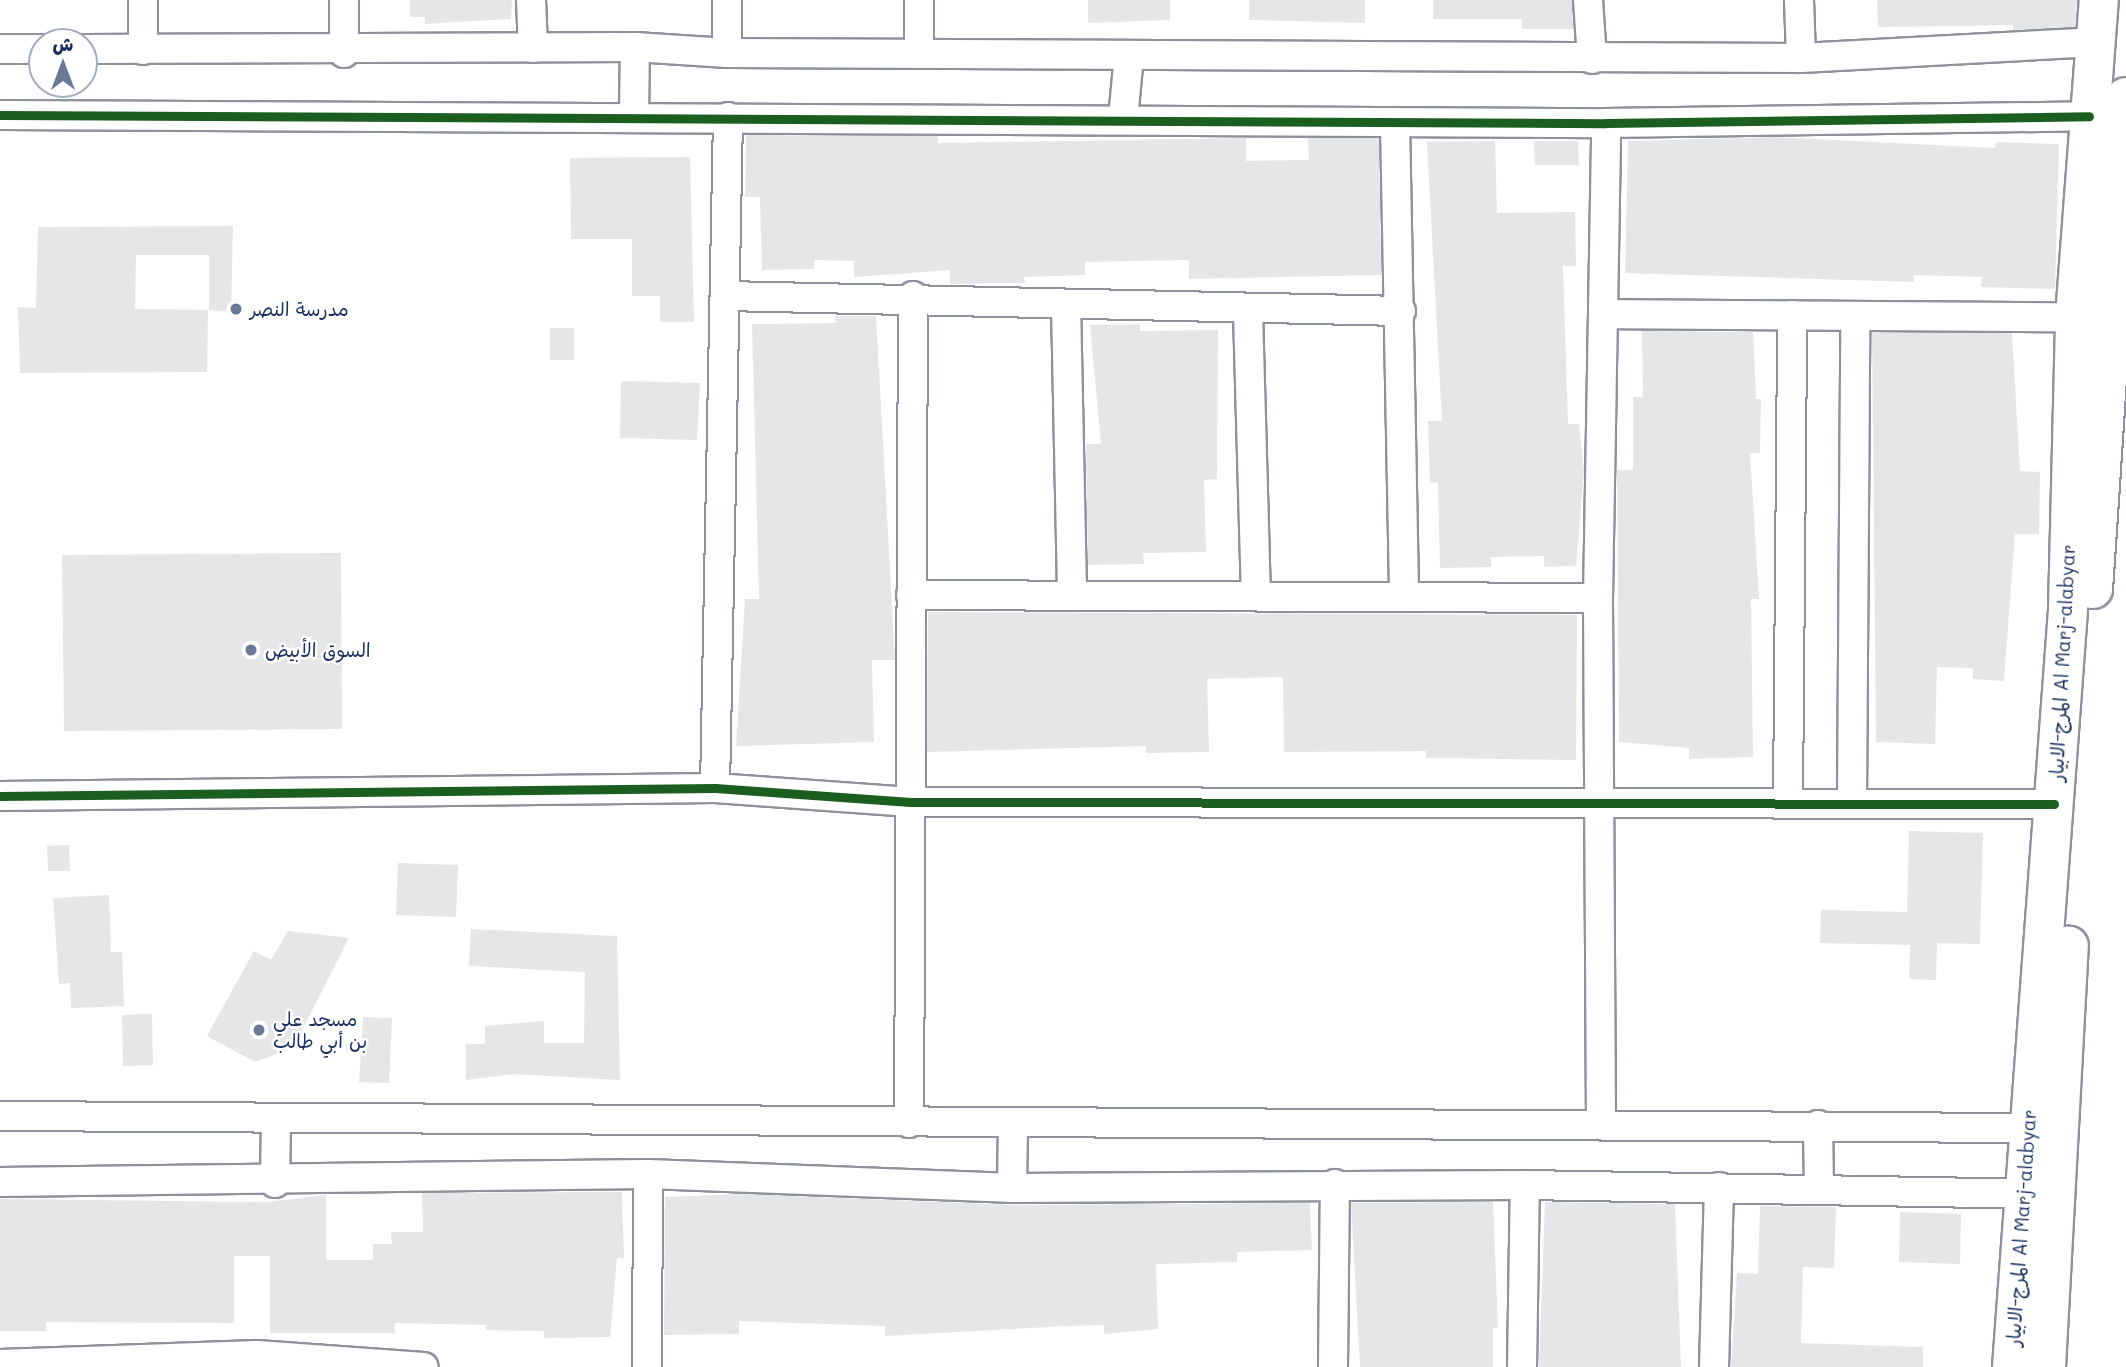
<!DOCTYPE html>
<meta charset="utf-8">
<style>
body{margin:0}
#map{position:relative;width:2126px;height:1367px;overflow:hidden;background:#fff;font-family:Mali,"Playpen Sans Arabic",sans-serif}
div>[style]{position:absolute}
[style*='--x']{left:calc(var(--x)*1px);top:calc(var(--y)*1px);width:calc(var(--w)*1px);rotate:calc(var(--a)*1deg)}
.building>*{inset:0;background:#e5e6e8}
.roads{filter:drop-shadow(2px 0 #8e929a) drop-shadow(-2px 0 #8e929a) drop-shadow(0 2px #8e929a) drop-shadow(0 -2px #8e929a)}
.street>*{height:28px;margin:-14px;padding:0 14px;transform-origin:14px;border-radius:14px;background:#fff}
.primary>*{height:38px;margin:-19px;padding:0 19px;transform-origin:19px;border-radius:19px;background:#fff}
.cycleway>*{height:9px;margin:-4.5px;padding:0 4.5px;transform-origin:4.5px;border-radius:4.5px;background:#1b5e20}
.dots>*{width:19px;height:19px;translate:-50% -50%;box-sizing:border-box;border:4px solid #fff;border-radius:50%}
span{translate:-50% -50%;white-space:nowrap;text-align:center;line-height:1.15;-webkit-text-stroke:5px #fff;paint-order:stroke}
.poi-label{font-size:19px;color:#1b2f5e}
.left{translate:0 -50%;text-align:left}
.street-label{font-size:19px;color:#1b2f5e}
.north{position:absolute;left:28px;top:28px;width:70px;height:70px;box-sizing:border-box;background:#fff;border:2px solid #a4acbf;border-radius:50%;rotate:0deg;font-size:19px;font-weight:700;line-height:28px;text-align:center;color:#1b2f5e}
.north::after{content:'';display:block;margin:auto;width:24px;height:32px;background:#6b7896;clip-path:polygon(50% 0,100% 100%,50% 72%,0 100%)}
</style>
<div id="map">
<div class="building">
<div style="clip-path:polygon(410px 0,512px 0,511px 19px,425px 24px,425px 17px,410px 17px)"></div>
<div style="clip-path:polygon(1088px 0,1170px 0,1170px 20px,1088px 23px)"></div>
<div style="clip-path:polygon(1249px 0,1365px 0,1365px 23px,1249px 20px)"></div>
<div style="clip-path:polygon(1433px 0,1572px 0,1573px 29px,1522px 29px,1522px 19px,1433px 19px)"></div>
<div style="clip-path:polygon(1877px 0,2077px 0,2075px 27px,2013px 30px,2013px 25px,1878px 27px)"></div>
<div style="clip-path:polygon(746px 135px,938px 136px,938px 143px,1246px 138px,1246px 161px,1309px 160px,1308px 138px,1379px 138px,1381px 275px,1189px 279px,1189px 260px,1085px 262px,1085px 275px,1024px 277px,1025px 283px,950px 284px,950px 270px,854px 277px,854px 261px,814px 260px,814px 269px,762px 270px,760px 197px,745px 197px)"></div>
<div style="clip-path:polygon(1775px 137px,1995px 148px,1996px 142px,2059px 144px,2055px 289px,1981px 287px,1982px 277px,1914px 275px,1914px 282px,1625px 273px,1628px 141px)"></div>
<div style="clip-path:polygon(1495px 141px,1497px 213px,1575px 212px,1576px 266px,1563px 266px,1568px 424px,1579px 424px,1584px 471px,1576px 566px,1544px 567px,1544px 556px,1491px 557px,1491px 567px,1440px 568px,1438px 482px,1430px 483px,1428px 421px,1442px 421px,1427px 142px)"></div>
<div style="clip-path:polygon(1534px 141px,1578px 141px,1579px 165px,1535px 165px)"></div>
<div style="clip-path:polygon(690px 157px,694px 322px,660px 322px,660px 296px,632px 296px,632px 239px,571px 239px,570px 158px)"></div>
<div style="clip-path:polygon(233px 226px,231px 312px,209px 310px,209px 255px,136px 255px,135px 309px,208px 310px,207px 372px,20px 373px,18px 307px,36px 308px,38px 227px)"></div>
<div style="clip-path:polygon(835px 316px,876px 316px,895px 660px,872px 660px,874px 742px,736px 746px,745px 599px,759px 599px,752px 324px,836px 323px)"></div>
<div style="clip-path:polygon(1140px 324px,1140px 331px,1218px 330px,1217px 479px,1204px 480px,1206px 552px,1143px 553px,1144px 564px,1088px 565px,1086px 444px,1101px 444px,1090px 325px)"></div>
<div style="clip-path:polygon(550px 328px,574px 328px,574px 360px,550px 360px)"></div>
<div style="clip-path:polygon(1642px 331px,1753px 332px,1756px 399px,1761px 399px,1760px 453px,1750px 453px,1759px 599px,1751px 599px,1753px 757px,1689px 759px,1689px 748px,1619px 742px,1617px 470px,1633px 470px,1633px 397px,1643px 397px)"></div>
<div style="clip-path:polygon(1872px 332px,2012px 333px,2020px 471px,2040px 472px,2039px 534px,2015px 534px,2004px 681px,1973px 679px,1973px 668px,1937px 667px,1935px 744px,1876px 742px)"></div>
<div style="clip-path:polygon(621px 381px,700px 383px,697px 440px,620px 438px)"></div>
<div style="clip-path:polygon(341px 553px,342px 729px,64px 731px,62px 555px)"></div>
<div style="clip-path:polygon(928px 612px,1577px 615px,1576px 760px,1426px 758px,1426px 751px,1284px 752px,1283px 677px,1207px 679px,1209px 752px,1146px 753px,1146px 746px,927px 752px)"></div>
<div style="clip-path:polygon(1909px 831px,1983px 833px,1980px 944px,1937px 943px,1936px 980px,1909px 979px,1910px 945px,1820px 943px,1821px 910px,1907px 912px)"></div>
<div style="clip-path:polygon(69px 845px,70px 871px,48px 871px,47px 846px)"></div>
<div style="clip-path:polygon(398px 863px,458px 865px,456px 917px,396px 915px)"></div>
<div style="clip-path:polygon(109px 895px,111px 952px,122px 952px,124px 1006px,71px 1008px,70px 983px,59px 984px,53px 898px)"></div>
<div style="clip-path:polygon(471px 929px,617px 936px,620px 1080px,515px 1074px,466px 1080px,466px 1044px,485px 1044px,485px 1026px,544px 1021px,544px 1043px,584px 1043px,585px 972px,469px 966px)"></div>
<div style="clip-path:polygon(288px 931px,349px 938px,293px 1048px,255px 1062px,207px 1036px,254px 951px,271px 960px)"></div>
<div style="clip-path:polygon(152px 1014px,153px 1065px,123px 1066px,122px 1015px)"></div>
<div style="clip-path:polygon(363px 1017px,392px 1018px,389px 1083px,359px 1082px)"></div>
<div style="clip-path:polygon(622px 1192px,624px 1258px,617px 1258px,610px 1337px,544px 1338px,544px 1331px,486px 1330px,486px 1325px,395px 1323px,395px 1333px,270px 1333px,270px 1256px,234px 1256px,234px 1323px,46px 1322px,46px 1331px,0 1331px,0 1199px,267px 1202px,326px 1195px,326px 1260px,373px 1260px,373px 1244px,392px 1244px,391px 1232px,423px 1232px,422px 1193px)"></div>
<div style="clip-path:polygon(741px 1194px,1012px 1205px,1310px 1203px,1312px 1250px,1237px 1252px,1237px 1262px,1156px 1264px,1158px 1329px,1104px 1334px,1104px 1325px,1068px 1326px,885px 1336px,885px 1326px,739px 1321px,739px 1334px,664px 1335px,665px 1197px)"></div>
<div style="clip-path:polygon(1493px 1202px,1498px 1327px,1493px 1328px,1493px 1367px,1360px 1367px,1351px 1203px)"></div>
<div style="clip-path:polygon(1545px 1202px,1675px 1204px,1681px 1367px,1539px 1367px)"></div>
<div style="clip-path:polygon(1760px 1206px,1836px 1207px,1834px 1268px,1803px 1267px,1801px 1343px,1923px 1347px,1923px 1367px,1731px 1367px,1737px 1273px,1758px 1274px)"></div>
<div style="clip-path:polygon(1900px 1212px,1961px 1214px,1960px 1264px,1899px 1262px)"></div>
</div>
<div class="roads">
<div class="street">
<div style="--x:344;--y:0;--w:53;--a:90"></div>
<div style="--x:531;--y:0;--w:48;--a:87.6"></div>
<div style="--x:727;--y:0;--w:53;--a:90"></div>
<div style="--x:919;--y:0;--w:54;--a:90"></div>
<div style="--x:1588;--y:0;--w:59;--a:86.1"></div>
<div style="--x:1799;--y:0;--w:58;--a:88"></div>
<div style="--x:0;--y:49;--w:42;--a:0"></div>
<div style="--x:84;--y:49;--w:551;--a:-0.21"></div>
<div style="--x:635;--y:47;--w:92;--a:3.7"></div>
<div style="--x:727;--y:53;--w:1074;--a:0.27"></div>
<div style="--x:1801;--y:58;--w:298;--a:-3.1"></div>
<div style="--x:143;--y:50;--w:50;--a:-90"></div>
<div style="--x:0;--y:115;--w:1606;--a:0.29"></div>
<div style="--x:1606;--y:123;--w:483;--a:-0.8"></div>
<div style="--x:634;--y:116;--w:69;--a:-89.2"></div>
<div style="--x:1123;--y:119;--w:64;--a:-84.6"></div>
<div style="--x:1395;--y:122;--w:475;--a:88.9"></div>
<div style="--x:725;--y:296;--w:676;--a:1.27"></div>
<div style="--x:1066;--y:304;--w:289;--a:88.8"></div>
<div style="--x:1248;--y:312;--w:283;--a:88.4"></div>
<div style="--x:1603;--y:314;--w:472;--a:0.4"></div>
<div style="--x:911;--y:595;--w:687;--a:0.25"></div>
<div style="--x:715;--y:788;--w:671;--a:-88.89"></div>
<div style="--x:0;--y:796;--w:715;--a:-0.64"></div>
<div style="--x:715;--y:788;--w:196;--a:4.1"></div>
<div style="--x:910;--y:802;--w:1144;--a:0.1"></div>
<div style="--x:1788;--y:800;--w:485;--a:-89.5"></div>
<div style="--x:1852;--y:800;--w:484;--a:-89.6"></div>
<div style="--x:0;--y:1116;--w:2028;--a:0.34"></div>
<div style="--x:1601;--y:1122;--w:524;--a:-90.33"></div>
<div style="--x:1598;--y:598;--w:475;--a:-89"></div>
<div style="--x:909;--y:1123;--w:827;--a:-89.72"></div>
<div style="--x:1818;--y:1125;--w:62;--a:89.1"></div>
<div style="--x:0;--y:1182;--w:648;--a:-0.71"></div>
<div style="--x:648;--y:1174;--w:364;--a:2.2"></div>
<div style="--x:1012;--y:1188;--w:513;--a:-0.34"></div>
<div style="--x:1525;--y:1185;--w:498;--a:1"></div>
<div style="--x:275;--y:1183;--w:64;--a:-89.1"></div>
<div style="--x:1012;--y:1188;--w:63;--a:-89.1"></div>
<div style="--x:0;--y:1364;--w:257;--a:-2"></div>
<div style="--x:257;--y:1355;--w:167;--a:4.1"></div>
<div style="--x:647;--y:1367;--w:193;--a:-89.7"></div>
<div style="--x:1333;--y:1367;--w:183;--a:-89.4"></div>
<div style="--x:1522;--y:1367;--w:182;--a:-89.1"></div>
<div style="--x:1714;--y:1367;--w:180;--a:-88.4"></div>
</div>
<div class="primary">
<div style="--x:2093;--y:589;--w:493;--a:-86.2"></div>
<div style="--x:2012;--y:1367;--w:760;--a:-85.77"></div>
<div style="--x:2068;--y:609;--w:292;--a:-88.6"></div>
<div style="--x:2075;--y:317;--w:318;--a:-85.7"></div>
<div style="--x:2046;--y:1367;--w:422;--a:-86.9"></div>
</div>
</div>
<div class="cycleway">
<div style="--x:0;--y:115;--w:1606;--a:0.29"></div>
<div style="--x:1606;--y:123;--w:483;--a:-0.8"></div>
<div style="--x:0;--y:796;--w:715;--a:-0.64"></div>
<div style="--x:715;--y:788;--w:196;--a:4.1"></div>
<div style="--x:910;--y:802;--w:1144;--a:0.1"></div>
</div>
<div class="dots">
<div style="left:236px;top:309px;background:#6b7896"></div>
<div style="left:251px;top:650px;background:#6b7896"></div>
<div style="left:259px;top:1030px;background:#6b7896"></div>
</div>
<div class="poi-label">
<span class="left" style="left:250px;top:309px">مدرسة النصر</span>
<span class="left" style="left:265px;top:650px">السوق الأبيض</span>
<span class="left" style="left:273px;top:1030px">مسجد علي<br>بن أبي طالب</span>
</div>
<div class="street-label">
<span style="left:2062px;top:663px;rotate:-87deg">المرج-الابيار Al Marj-alabyar</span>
<span style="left:2021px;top:1228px;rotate:-86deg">المرج-الابيار Al Marj-alabyar</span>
</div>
<div class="north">ش</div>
</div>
